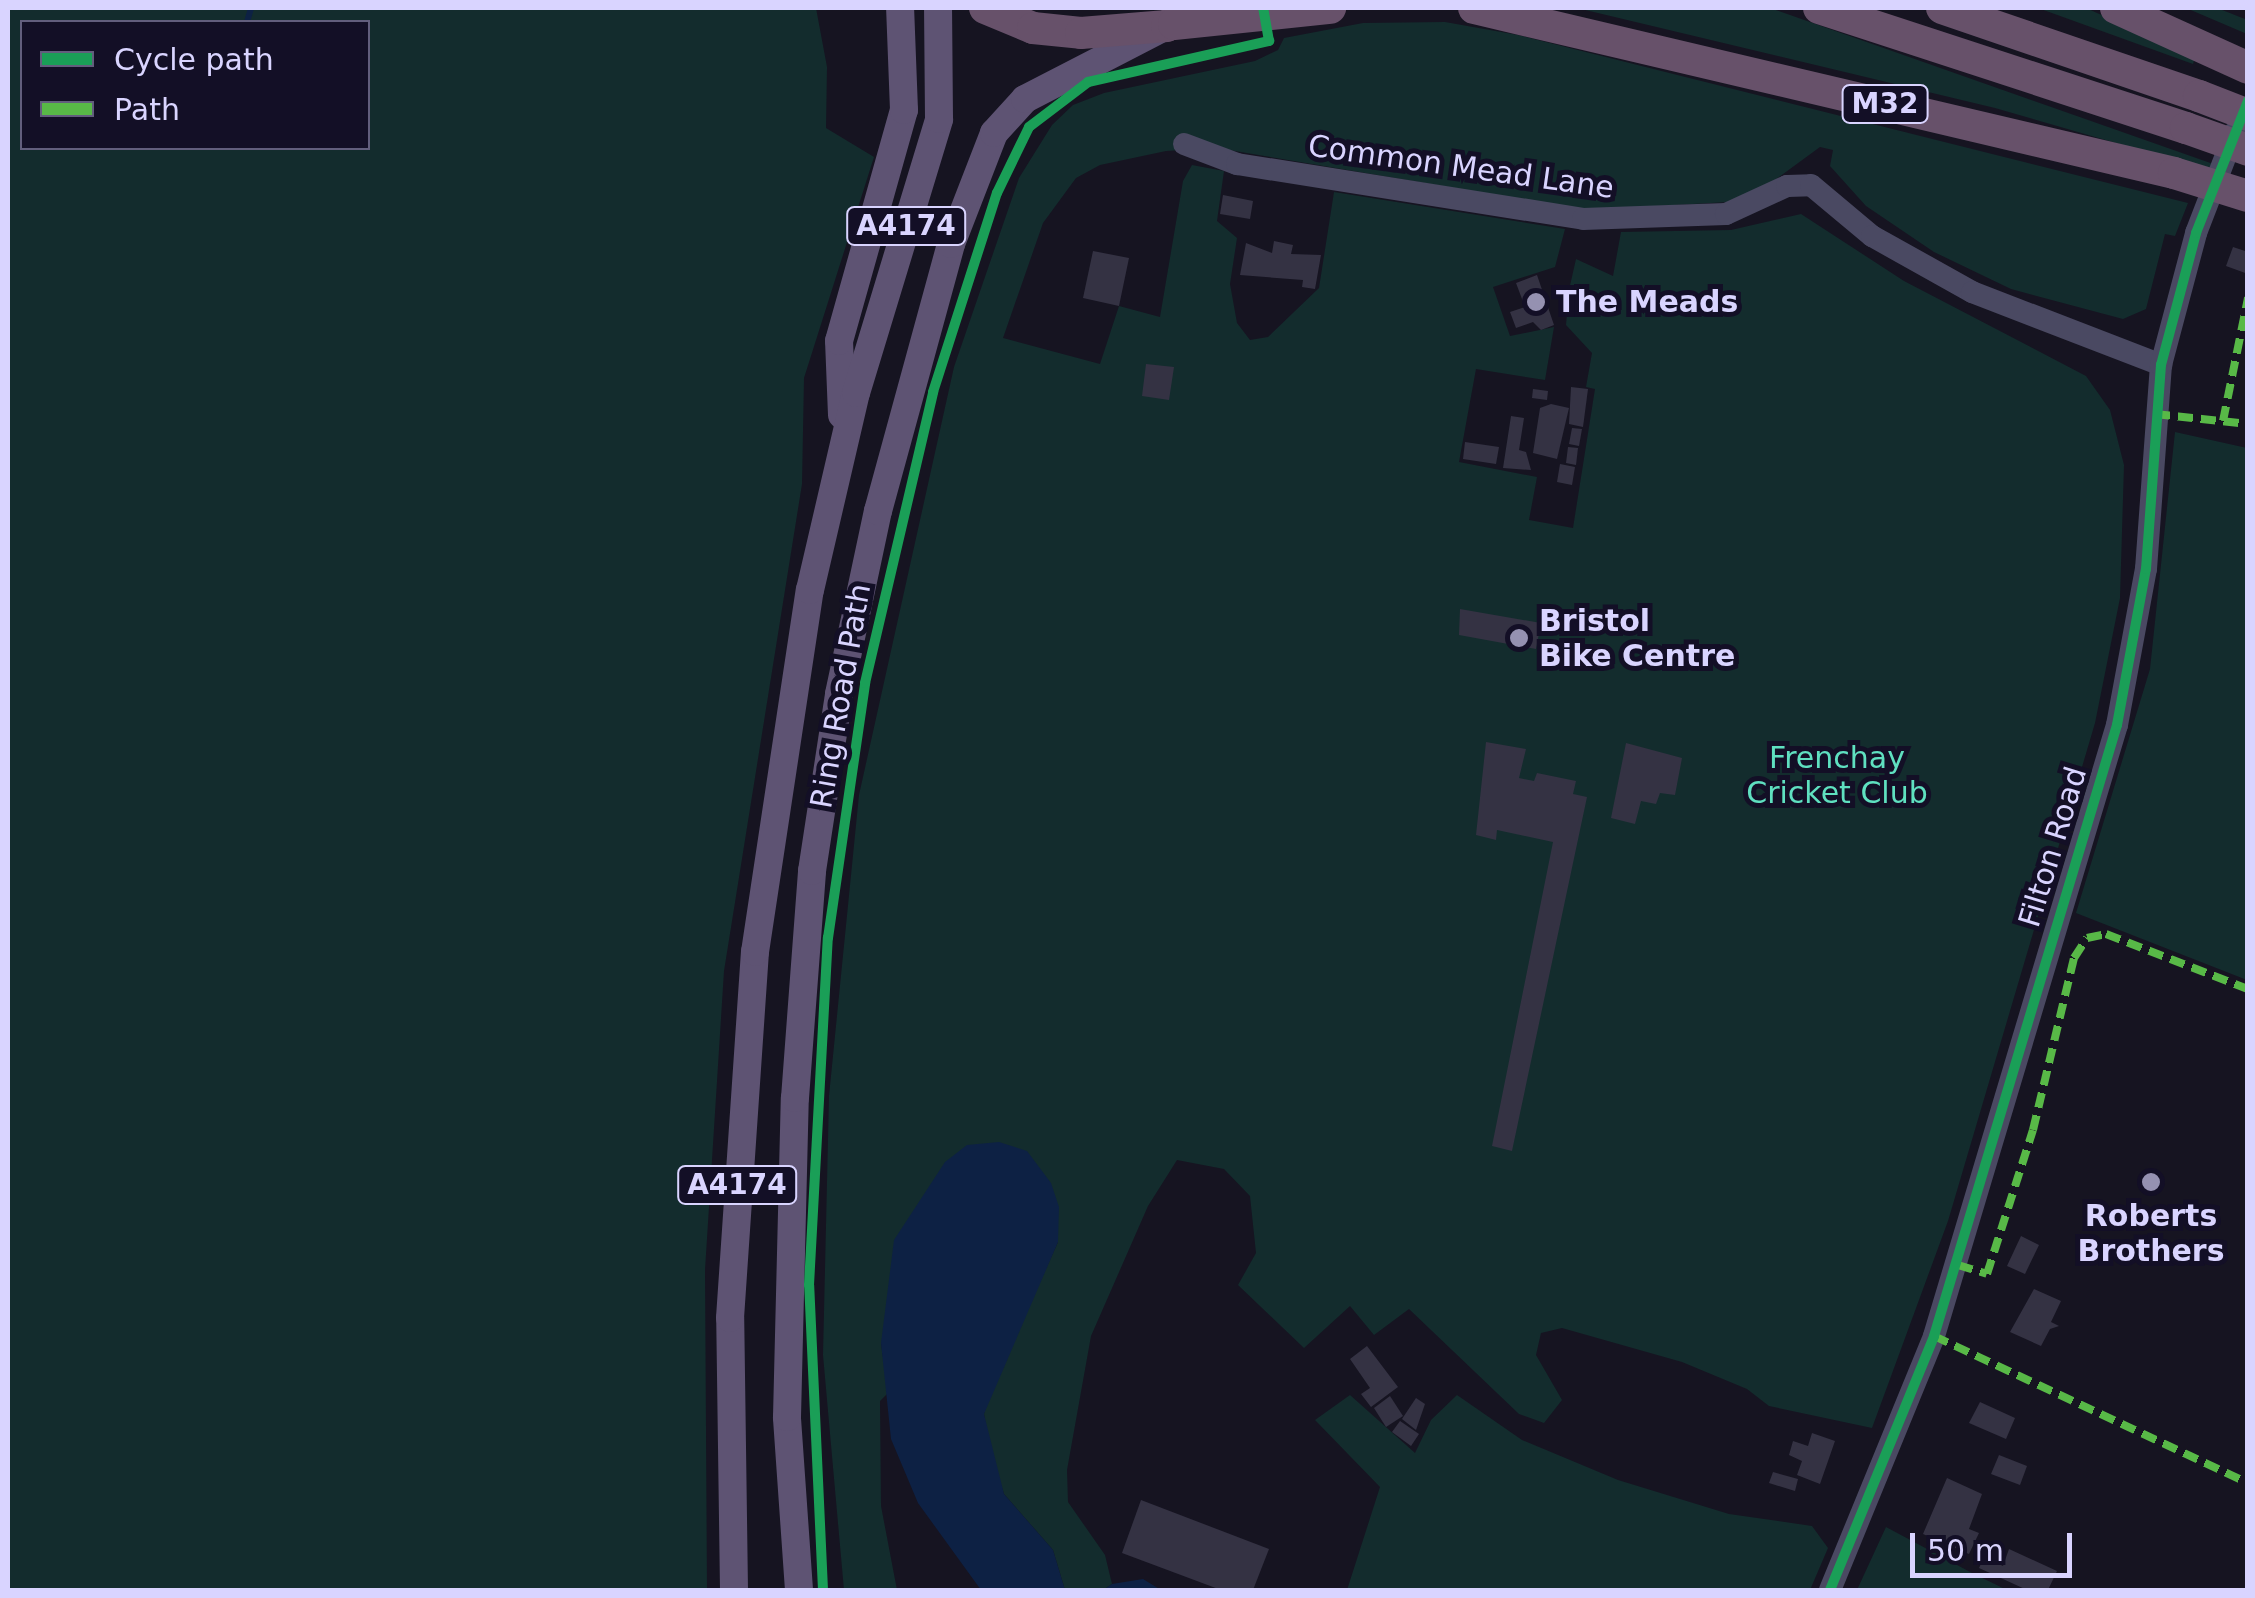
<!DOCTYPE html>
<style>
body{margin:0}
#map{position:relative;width:2255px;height:1598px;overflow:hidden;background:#161421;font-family:"DejaVu Sans",sans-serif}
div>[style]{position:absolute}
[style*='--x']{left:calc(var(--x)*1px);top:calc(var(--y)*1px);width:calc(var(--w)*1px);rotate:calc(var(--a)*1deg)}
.green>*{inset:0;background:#132c2d}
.water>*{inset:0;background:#0d2144}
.stream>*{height:6px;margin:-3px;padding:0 3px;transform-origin:3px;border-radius:3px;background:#0d2144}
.building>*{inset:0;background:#343243}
.minor>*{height:22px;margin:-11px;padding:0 11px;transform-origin:11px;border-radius:11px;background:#4a4962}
.major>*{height:28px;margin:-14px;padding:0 14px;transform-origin:14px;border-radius:14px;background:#5e5373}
.highway>*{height:32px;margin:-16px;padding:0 16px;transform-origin:16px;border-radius:16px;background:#67516a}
.highway-bridge>*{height:32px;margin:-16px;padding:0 16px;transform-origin:16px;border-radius:16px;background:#67516a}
.quiet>*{height:8px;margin-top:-4px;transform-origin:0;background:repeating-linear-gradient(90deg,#58b947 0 15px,transparent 0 23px)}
.cycleway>*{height:10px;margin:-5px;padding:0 5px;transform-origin:5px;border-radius:5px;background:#1a9f57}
.dots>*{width:28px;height:28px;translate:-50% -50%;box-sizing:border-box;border:5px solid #130f26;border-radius:50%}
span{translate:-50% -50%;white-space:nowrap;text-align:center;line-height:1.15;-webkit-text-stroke:10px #130f26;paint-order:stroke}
.shield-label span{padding:2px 8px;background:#130f26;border:2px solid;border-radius:8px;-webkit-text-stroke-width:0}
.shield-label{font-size:28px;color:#d9d4ff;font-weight:700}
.street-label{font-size:30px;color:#d9d4ff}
.poi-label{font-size:30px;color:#d9d4ff;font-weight:700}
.left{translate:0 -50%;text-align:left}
.park-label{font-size:30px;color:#5fe0c0}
.frame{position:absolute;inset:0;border:10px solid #d9d4ff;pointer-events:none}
.legend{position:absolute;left:20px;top:20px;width:350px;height:130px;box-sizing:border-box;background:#130f26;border:2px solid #625e7d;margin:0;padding:12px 18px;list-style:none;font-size:30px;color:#d9d4ff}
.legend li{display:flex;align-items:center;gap:20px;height:50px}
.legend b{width:50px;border:2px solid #625e7d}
.scale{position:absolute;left:1910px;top:1533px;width:162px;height:45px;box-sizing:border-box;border:5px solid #d9d4ff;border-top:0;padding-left:12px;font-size:30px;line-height:35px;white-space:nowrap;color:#d9d4ff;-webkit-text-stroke:8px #130f26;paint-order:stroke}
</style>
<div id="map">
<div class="green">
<div style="clip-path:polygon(evenodd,8px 8px,816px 8px,827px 67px,826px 128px,874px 157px,804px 378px,802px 484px,724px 971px,705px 1270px,707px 1590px,8px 1590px,8px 8px,22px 22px,368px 22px,368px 148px,22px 148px,22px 22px)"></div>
<div style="clip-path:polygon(1577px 8px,1770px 8px,2219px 166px,2206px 169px,1995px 108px)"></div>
<div style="clip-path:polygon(2038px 8px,2086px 8px,2195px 57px,2193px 64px)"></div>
<div style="clip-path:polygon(2186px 8px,2217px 8px,2245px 19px,2247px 14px,2247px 34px)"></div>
<div style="clip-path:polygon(1445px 22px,1518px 35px,2188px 203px,2175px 236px,2165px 234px,2146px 309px,2123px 319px,2011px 289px,1934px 252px,1866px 206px,1830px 166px,1833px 150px,1820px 147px,1746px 201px,1586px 210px,1217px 148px,1166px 151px,1100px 165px,1076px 178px,1043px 223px,1003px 338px,1100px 364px,1119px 306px,1160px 317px,1183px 181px,1192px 165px,1224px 171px,1217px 221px,1237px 238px,1230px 284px,1237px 323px,1250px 340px,1268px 337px,1319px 288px,1334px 192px,1565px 229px,1555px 267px,1493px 287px,1510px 336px,1554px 327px,1545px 380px,1476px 369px,1459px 462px,1537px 477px,1529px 520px,1573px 528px,1595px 389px,1586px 387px,1592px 353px,1566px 325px,1569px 290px,1576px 259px,1613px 276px,1621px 232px,1731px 230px,1801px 214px,1904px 281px,2086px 376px,2110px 410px,2124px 465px,2120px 598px,2095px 723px,1948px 1221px,1872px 1428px,1769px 1406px,1747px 1389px,1682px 1362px,1562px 1328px,1541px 1333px,1536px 1355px,1562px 1400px,1544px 1423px,1519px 1414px,1409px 1309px,1374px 1335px,1350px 1306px,1304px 1348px,1238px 1285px,1256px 1253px,1250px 1196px,1224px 1169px,1177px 1160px,1148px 1206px,1091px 1336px,1067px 1470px,1068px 1502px,1105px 1555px,1112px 1584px,1103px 1590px,1065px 1590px,1053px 1550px,1004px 1494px,990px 1451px,984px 1414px,991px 1390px,1058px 1242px,881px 1343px,888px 1393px,880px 1401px,881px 1506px,897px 1590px,844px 1590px,823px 1355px,829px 1096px,859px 795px,954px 367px,1019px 178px,1052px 125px,1073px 105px,1104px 93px,1255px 61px,1278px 50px,1284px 38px,1363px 23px)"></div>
<div style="clip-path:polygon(2175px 432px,2247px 448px,2247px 980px,2076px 913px,2150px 669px)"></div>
<div style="clip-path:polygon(1350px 1395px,1415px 1453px,1431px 1420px,1457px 1395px,1522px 1440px,1618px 1480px,1729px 1514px,1812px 1526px,1828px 1548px,1810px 1590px,1347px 1590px,1380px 1487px,1315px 1420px)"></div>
<div style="clip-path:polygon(1886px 1527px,1972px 1573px,2007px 1590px,1857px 1590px)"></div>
</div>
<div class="water">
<div style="clip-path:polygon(999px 1142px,1027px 1151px,1051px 1183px,1059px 1207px,1058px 1242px,984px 1414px,1004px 1494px,1053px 1550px,1065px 1590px,981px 1590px,918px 1503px,891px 1439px,881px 1343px,894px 1240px,945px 1162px,967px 1145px)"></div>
<div style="clip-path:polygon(1143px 1579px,1161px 1590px,1103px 1590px,1112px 1584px)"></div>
</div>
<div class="stream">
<div style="--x:247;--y:22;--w:15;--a:-74"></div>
</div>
<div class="building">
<div style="clip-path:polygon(1223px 195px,1253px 201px,1250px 219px,1220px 214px)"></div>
<div style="clip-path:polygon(1274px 241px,1293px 245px,1291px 254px,1321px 255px,1315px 289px,1302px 287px,1303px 280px,1240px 275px,1246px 243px,1272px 253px)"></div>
<div style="clip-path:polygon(2233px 247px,2248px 252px,2248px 274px,2226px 266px)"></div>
<div style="clip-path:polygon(1093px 251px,1129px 258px,1119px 306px,1083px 298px)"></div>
<div style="clip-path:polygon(1537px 275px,1554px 325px,1541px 330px,1533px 322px,1516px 328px,1510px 312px,1525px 307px,1516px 283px)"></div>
<div style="clip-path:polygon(1146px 364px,1174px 367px,1169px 400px,1142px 396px)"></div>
<div style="clip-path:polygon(1571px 387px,1588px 389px,1583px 427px,1569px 424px)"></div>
<div style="clip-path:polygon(1533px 389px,1548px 391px,1547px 400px,1532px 398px)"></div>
<div style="clip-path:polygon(1551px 404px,1569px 408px,1557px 459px,1533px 453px,1540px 408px)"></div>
<div style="clip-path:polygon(1511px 416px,1524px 418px,1519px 450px,1526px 452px,1531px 470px,1503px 468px)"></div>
<div style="clip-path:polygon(1572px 428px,1582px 429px,1579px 446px,1569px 444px)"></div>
<div style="clip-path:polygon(1465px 442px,1499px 447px,1496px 464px,1463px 459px)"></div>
<div style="clip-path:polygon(1568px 447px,1578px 448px,1576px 465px,1566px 463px)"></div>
<div style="clip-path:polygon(1560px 464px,1575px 467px,1572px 485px,1557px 482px)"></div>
<div style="clip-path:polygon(1460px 609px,1541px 623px,1536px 649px,1459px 635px)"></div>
<div style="clip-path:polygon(1486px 742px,1526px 749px,1519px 778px,1534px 781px,1537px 773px,1576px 781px,1573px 794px,1587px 797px,1512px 1151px,1492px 1146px,1553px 842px,1497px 830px,1496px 840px,1476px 835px)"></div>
<div style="clip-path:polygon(1626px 743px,1682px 758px,1675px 795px,1660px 793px,1656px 804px,1641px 801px,1635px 824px,1611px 818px)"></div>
<div style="clip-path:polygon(2021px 1236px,2039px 1245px,2025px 1274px,2007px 1266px)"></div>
<div style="clip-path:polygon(2034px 1289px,2061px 1301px,2051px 1322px,2059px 1326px,2050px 1329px,2041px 1346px,2010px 1332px)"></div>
<div style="clip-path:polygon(1367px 1346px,1398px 1387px,1371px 1407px,1361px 1394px,1370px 1388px,1350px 1359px)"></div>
<div style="clip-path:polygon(1390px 1396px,1403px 1416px,1386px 1427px,1374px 1408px)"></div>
<div style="clip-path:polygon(1416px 1398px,1425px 1404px,1416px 1430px,1402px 1419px)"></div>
<div style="clip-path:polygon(1980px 1402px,2015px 1418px,2006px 1439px,1969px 1423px)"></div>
<div style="clip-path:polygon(1400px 1421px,1419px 1434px,1411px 1446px,1392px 1432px)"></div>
<div style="clip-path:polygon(1812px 1433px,1835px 1441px,1820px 1484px,1797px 1475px,1802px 1461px,1789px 1455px,1793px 1441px,1808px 1446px)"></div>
<div style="clip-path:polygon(1999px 1455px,2027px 1466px,2020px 1485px,1991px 1474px)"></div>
<div style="clip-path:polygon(1773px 1472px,1798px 1479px,1795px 1491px,1769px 1483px)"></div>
<div style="clip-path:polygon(1947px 1478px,1982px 1494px,1969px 1529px,1979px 1533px,1969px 1554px,1923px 1534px)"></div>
<div style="clip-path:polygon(1141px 1500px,1269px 1549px,1253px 1590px,1221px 1590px,1122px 1553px)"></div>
<div style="clip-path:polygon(2009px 1549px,2057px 1571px,2048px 1590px,2027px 1590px,1979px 1568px,1984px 1557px,2003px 1566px)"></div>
</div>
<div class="minor">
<div style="--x:1184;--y:144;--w:57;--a:20.7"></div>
<div style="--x:1237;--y:164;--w:350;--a:9"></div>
<div style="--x:1583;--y:219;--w:143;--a:-2"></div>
<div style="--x:1726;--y:214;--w:67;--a:-24.7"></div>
<div style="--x:1787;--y:186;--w:24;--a:-2"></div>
<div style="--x:1811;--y:185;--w:80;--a:39.9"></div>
<div style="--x:1872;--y:236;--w:115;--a:29.2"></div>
<div style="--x:1972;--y:292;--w:203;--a:21.1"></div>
<div style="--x:1830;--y:1590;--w:274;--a:-67.7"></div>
<div style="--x:1934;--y:1336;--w:638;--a:-73.33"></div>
<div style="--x:2117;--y:725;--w:159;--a:-79.5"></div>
<div style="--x:2146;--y:569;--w:205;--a:-85.8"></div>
<div style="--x:2161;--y:365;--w:137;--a:-75.1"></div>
<div style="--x:2196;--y:233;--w:108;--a:-68.9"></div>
</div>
<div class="major">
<div style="--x:842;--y:415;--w:74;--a:-92.3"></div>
<div style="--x:839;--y:341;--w:240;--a:-74.3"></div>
<div style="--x:904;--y:110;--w:102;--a:-92.2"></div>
<div style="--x:734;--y:1590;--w:272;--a:-90.8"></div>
<div style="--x:730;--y:1318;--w:367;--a:-86.1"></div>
<div style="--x:755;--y:952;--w:366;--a:-81.4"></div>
<div style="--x:810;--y:590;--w:202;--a:-76.9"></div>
<div style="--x:856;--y:393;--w:286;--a:-73.1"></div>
<div style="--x:939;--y:119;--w:111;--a:-90.5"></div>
<div style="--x:799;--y:1590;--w:173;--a:-94"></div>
<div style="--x:787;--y:1417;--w:319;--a:-88.6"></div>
<div style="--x:795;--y:1098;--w:228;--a:-85.7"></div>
<div style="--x:812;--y:871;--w:179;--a:-81.3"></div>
<div style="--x:839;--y:694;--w:187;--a:-78"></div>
<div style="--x:878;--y:511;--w:277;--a:-74.7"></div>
<div style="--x:951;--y:244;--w:119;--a:-68.8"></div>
<div style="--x:994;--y:133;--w:46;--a:-47.6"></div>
<div style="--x:1025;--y:99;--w:148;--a:-27.3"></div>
</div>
<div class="highway">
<div style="--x:985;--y:8;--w:52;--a:22.6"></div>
<div style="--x:1033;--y:28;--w:48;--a:5.9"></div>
<div style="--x:1081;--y:33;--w:86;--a:-4.7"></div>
<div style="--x:1167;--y:26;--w:32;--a:-34"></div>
<div style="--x:1474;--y:8;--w:719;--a:13.26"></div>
<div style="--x:1819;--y:8;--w:386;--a:18.1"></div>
<div style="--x:1942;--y:8;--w:272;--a:18.9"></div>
<div style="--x:2116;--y:8;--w:145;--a:24.4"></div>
<div style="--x:1174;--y:24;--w:157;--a:-5.9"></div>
</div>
<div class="highway-bridge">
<div style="--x:2199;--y:96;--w:53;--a:21.2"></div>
<div style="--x:2186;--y:128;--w:66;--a:19.5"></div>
<div style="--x:2174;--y:173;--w:77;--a:17.3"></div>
</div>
<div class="quiet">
<div style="--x:2155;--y:414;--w:94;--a:6.1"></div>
<div style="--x:2223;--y:421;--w:126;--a:-78.5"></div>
<div style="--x:1958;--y:1265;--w:30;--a:17"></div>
<div style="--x:1987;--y:1274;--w:151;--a:-72.3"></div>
<div style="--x:2033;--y:1130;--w:177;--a:-76.6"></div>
<div style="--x:2074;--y:958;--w:24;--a:-57"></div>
<div style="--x:2087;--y:938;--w:19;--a:-12"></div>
<div style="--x:2106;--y:934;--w:152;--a:21.2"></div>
<div style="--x:1934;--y:1336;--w:347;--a:25.1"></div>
</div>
<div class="cycleway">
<div style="--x:823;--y:1590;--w:305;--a:-92.6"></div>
<div style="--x:809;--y:1285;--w:348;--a:-86.9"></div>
<div style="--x:828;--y:938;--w:258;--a:-81.7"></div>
<div style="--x:865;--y:683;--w:299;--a:-76.8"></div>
<div style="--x:933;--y:392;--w:209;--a:-72.2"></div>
<div style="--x:997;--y:193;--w:73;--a:-64.1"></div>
<div style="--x:1029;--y:127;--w:74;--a:-37.3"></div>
<div style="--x:1088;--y:82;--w:186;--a:-12.8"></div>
<div style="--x:1269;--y:41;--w:34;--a:-100"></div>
<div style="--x:1830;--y:1590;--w:274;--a:-67.7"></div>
<div style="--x:1934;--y:1336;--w:638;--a:-73.33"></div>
<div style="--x:2117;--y:725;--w:159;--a:-79.5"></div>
<div style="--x:2146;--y:569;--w:205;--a:-85.8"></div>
<div style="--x:2161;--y:365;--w:137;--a:-75.1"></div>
<div style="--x:2196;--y:233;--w:142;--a:-68.5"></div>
</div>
<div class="dots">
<div style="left:1536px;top:302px;background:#9591b1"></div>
<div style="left:1519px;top:638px;background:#9591b1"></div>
<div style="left:2151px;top:1182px;background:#9591b1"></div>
</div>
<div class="shield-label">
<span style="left:1885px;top:104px">M32</span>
<span style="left:906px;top:226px">A4174</span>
<span style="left:737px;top:1185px">A4174</span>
</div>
<div class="street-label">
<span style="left:1461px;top:167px;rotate:8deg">Common Mead Lane</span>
<span style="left:841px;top:696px;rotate:-80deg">Ring Road Path</span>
<span style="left:2053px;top:847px;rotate:-73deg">Filton Road</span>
</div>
<div class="poi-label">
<span class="left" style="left:1556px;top:302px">The Meads</span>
<span class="left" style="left:1539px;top:638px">Bristol<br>Bike Centre</span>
<span style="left:2151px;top:1233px">Roberts<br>Brothers</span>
</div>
<div class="park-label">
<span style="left:1837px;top:775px">Frenchay<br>Cricket Club</span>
</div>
<div class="frame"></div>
<ul class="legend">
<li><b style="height:12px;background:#1a9f57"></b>Cycle path</li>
<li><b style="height:12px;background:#58b947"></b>Path</li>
</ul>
<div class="scale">50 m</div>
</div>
